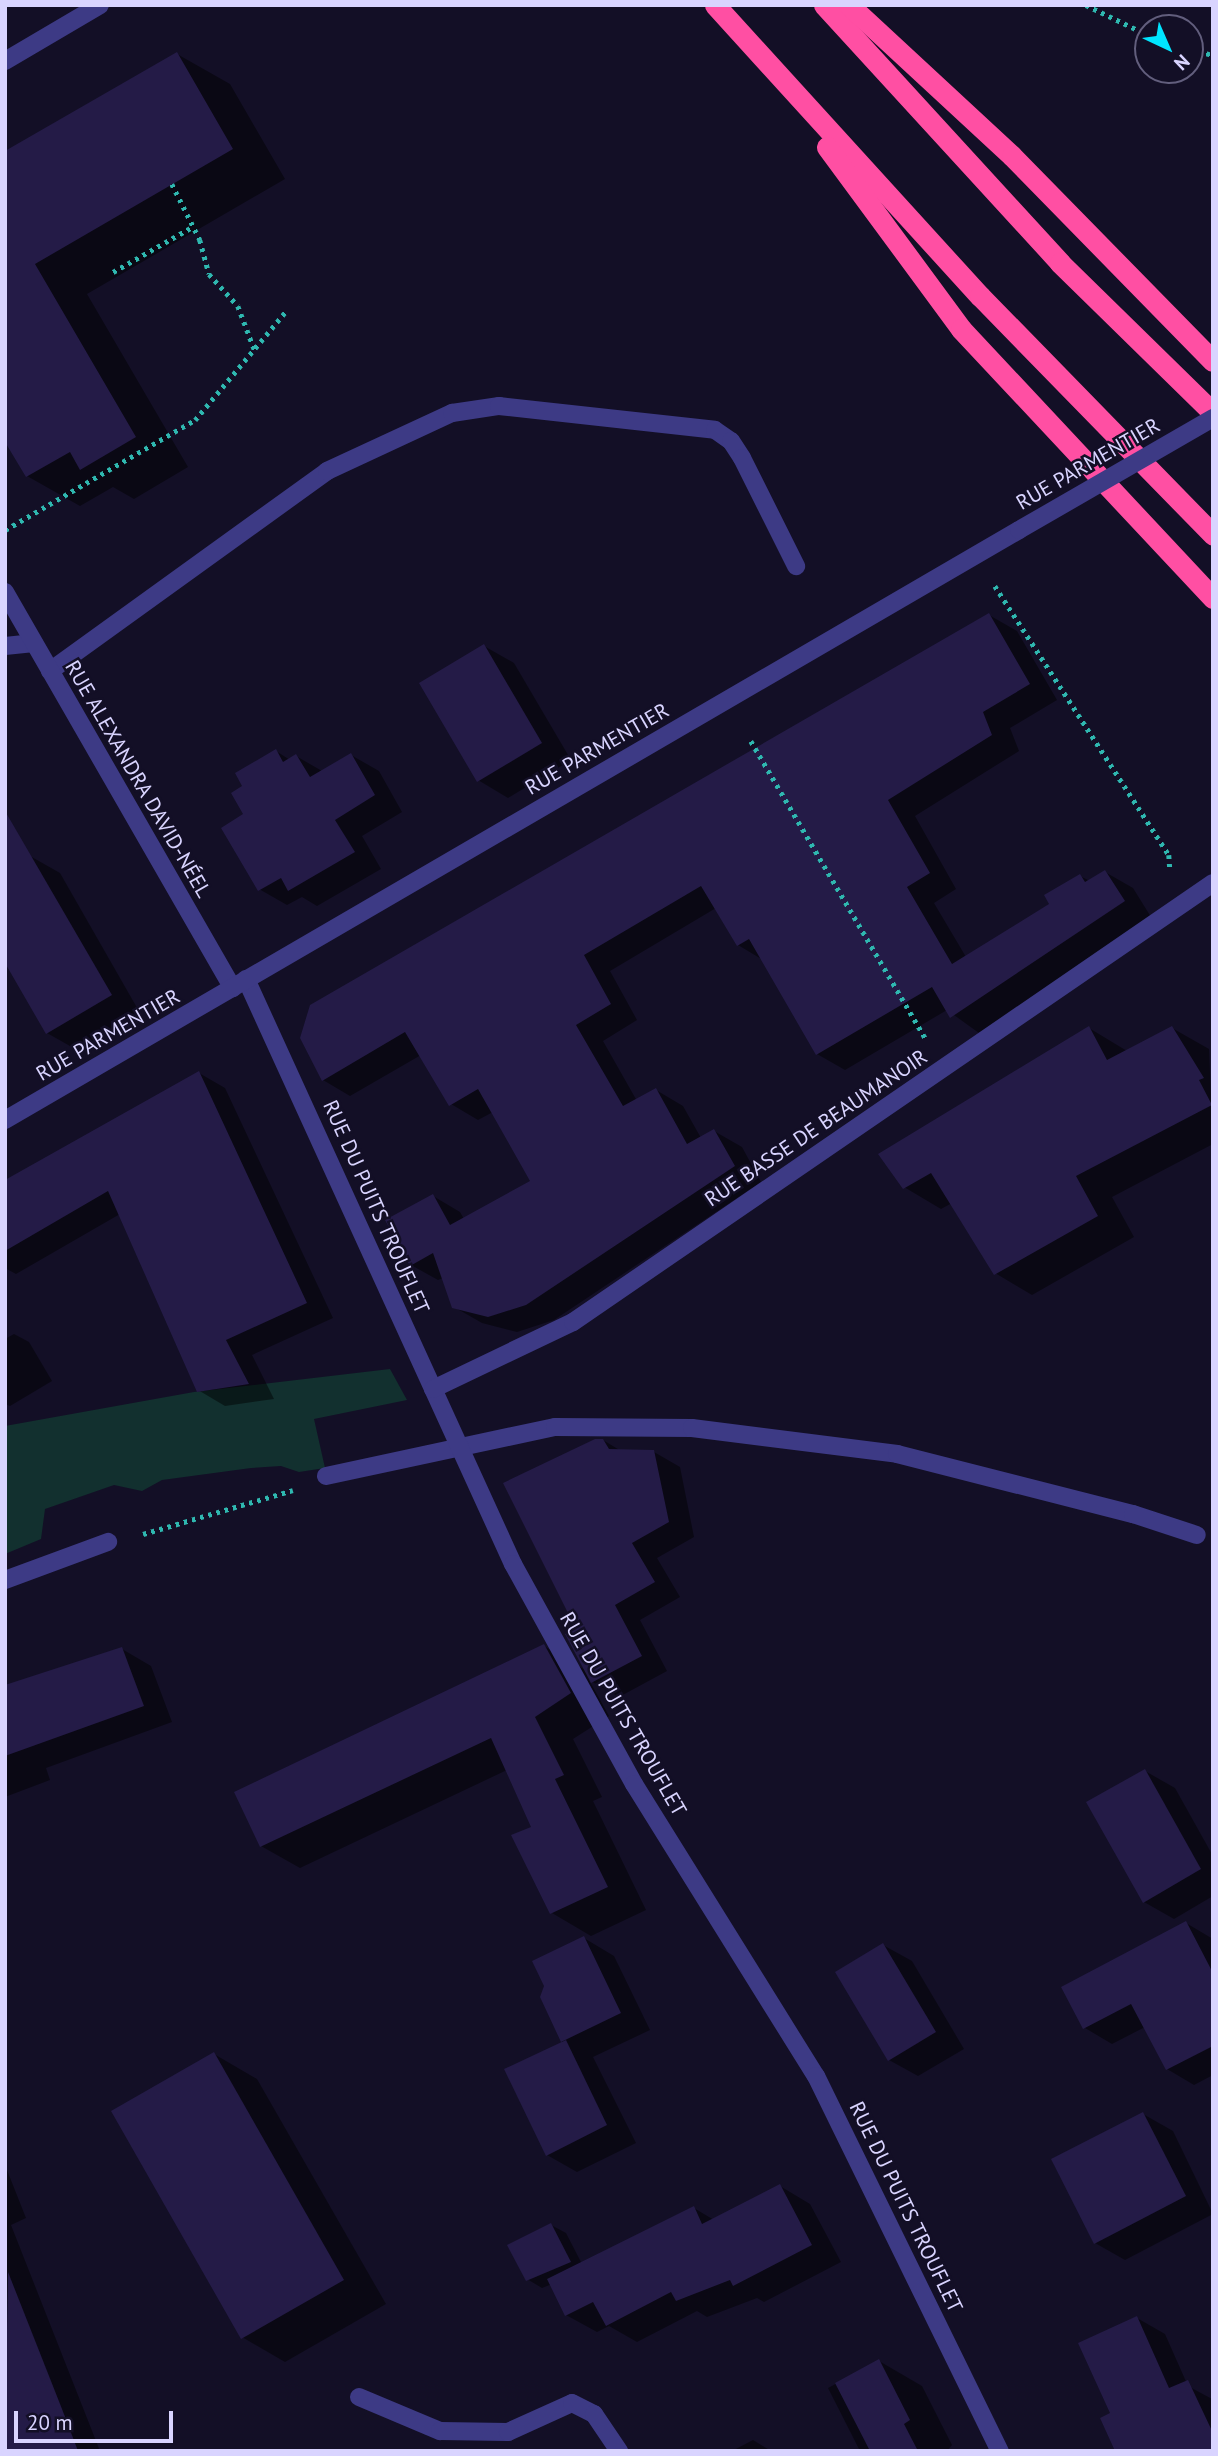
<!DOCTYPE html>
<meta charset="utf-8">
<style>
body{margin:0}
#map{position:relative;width:1218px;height:2456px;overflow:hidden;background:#130f26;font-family:"PT Sans",sans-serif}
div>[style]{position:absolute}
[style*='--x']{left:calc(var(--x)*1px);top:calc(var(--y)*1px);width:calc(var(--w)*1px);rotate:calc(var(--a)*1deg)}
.green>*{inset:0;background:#12302f}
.shadow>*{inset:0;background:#0007}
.building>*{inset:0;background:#241b47}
.path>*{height:4.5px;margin-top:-2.25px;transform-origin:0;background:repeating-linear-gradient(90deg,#2fb8b0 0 3.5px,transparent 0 8.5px)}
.service>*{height:18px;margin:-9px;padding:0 9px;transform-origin:9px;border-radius:9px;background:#3d3a85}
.minor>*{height:18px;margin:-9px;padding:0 9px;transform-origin:9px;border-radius:9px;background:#3d3a85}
.tertiary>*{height:18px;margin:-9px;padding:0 9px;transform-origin:9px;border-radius:9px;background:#3d3a85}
.motorway>*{height:21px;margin:-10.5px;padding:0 10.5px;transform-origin:10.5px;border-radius:10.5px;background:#ff4fa3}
.tertiary-bridge>*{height:18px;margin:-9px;padding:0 9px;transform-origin:9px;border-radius:9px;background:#3d3a85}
span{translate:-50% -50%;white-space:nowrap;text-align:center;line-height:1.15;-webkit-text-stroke:5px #130f26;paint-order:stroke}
.street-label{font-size:21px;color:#d9d4ff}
.frame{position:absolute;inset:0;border:7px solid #d9d4ff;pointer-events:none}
.north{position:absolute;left:1134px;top:14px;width:70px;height:70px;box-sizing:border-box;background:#130f26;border:2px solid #625e7d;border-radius:50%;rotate:136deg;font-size:19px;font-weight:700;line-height:28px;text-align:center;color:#d9d4ff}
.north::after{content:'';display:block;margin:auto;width:24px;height:32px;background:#00e5ff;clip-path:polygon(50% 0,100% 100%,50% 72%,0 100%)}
.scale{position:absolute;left:14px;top:2411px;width:159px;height:32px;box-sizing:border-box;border:4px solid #d9d4ff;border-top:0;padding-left:9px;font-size:21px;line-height:24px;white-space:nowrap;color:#d9d4ff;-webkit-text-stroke:5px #130f26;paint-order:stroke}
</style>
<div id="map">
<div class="green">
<div style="clip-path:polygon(390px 1369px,407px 1400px,314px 1419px,325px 1468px,299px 1472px,281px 1466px,251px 1468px,162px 1480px,142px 1491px,114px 1485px,45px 1509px,41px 1539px,5px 1554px,5px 1426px,194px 1392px)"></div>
</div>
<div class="shadow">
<div style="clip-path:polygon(177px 54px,230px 84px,285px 179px,87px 294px,188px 467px,134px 499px,113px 487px,80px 506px,27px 476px,5px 153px)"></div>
<div style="clip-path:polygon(989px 615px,1017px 631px,1057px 700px,1010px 728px,1019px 751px,915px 816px,956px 889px,934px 903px,966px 957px,1052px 905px,1080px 876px,1090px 881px,1105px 872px,1133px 888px,1151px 917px,979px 1033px,947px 1010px,845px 1070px,817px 1054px,763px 960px,738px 945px,716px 908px,610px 971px,637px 1020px,603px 1041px,637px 1101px,656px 1090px,683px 1106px,701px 1138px,714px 1131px,742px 1147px,761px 1182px,554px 1320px,517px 1332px,482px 1323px,454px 1307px,443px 1278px,438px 1280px,411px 1265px,433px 1196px,460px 1212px,464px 1219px,533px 1182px,493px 1112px,478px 1120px,451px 1104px,421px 1055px,350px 1096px,323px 1080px)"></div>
<div style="clip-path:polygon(484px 646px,514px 663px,571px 760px,508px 798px,478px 780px)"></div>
<div style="clip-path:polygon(276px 751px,290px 760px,296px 756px,322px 771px,351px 755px,379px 771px,402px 812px,362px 836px,381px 869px,317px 906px,302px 897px,287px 905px,259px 889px,244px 786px)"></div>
<div style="clip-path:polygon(30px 856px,60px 873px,140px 1013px,77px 1050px,47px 1033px)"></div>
<div style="clip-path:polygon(1089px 1028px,1127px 1051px,1172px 1028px,1209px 1049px,1213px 1144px,1112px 1197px,1134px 1237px,1032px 1295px,995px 1273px,952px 1203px,941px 1209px,904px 1187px)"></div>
<div style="clip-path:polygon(199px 1073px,225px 1088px,333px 1318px,252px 1355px,274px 1399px,225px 1406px,198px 1390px,120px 1214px,16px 1274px,5px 1268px,5px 1183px)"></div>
<div style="clip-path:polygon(14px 1334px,29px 1342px,52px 1381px,10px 1406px,5px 1404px,5px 1339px)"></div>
<div style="clip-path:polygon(603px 1440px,621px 1451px,654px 1452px,680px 1467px,694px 1537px,657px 1558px,680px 1597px,640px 1620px,667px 1671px,619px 1697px,589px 1680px,609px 1716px,573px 1739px,602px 1797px,593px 1801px,646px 1910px,591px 1936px,552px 1913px,533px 1827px,507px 1770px,300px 1868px,261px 1846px,544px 1646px,587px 1671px,579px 1630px)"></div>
<div style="clip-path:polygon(122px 1649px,151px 1666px,172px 1722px,46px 1768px,50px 1780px,5px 1797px,5px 1699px)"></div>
<div style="clip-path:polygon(1145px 1771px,1175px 1788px,1213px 1856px,1213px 1896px,1174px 1919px,1144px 1902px)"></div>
<div style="clip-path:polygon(1186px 1923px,1213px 1939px,1213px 2075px,1194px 2085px,1167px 2069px,1145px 2027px,1112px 2044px,1085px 2028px,1063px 1988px)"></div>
<div style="clip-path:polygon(584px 1938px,614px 1956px,650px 2030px,593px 2057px,636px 2143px,577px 2172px,547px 2155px,562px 2040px)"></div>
<div style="clip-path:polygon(883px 1945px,912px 1961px,964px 2049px,918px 2076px,889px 2060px)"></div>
<div style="clip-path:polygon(214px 2054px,257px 2079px,386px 2304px,285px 2362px,242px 2337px)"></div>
<div style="clip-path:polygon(1143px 2114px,1173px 2131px,1213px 2214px,1125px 2260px,1095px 2243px)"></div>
<div style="clip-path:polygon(5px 2165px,26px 2218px,11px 2225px,100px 2451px,5px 2451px)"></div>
<div style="clip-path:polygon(780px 2186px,810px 2204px,841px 2262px,764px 2302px,757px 2298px,707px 2317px,697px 2311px,637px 2342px,609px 2326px,597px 2332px,566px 2315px,552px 2284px,542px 2288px,527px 2279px,551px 2225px,566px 2233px,582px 2264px,694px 2208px,714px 2220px)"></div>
<div style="clip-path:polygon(1137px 2318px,1165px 2334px,1188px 2386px,1212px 2399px,1213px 2451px,1145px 2451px)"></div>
<div style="clip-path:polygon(879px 2361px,922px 2386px,952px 2445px,947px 2451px,860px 2451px,828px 2388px)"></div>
<div style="clip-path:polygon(753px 2440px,771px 2451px,732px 2451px)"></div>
</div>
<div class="building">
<div style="clip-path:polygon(177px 52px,233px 149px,35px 264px,136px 437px,80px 470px,70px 452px,26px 477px,5px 442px,5px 151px)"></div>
<div style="clip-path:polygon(989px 613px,1030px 684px,983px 712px,992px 735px,888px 800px,930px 873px,907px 887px,952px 964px,1049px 904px,1044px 895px,1080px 874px,1085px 882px,1105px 870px,1125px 901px,950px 1018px,932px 987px,816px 1055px,749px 939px,737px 946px,701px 886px,584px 955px,611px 1004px,576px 1025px,623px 1106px,656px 1088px,687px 1144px,714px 1129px,735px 1166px,526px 1305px,488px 1317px,452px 1308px,433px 1253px,410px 1266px,385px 1220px,433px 1194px,450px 1225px,530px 1181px,478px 1089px,449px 1106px,405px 1032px,322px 1081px,300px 1038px,310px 1005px)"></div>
<div style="clip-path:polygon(484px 644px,542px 743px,477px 782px,419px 683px)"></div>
<div style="clip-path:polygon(276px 749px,283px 762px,296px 754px,310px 777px,351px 753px,375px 795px,335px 820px,355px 852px,288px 891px,281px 878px,258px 891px,221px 828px,243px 814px,231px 793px,242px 786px,235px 773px)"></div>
<div style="clip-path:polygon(5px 811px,112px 995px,46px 1034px,5px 963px)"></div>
<div style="clip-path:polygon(1089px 1026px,1107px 1060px,1172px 1026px,1204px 1078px,1199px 1080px,1212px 1105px,1076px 1176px,1098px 1216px,994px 1275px,931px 1173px,903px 1189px,878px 1154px)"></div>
<div style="clip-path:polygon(199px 1071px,307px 1303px,226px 1340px,249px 1384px,197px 1392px,108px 1191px,5px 1251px,5px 1180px)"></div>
<div style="clip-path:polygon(595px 1439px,603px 1439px,609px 1449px,654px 1450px,669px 1522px,632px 1543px,655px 1582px,615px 1605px,642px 1656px,591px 1683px,565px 1634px,576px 1629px,503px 1483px)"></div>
<div style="clip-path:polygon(544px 1644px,571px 1693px,535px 1717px,564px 1775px,555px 1779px,608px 1887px,550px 1914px,511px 1835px,531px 1827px,491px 1738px,260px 1847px,234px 1792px)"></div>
<div style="clip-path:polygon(122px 1647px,144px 1706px,5px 1756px,5px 1685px)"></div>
<div style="clip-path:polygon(1145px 1769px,1201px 1869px,1143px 1903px,1086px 1802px)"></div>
<div style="clip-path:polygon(1186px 1921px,1213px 1973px,1213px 2046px,1166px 2070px,1131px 2004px,1083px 2029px,1061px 1987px)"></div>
<div style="clip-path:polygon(584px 1936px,621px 2013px,561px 2042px,540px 1997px,544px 1986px,532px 1961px)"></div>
<div style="clip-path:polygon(883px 1943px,936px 2032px,888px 2061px,835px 1972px)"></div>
<div style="clip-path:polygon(566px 2040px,607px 2125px,546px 2156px,504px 2069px)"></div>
<div style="clip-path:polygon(214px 2052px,344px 2280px,241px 2339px,111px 2111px)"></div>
<div style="clip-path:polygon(1143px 2112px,1186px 2196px,1094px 2244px,1051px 2159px)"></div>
<div style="clip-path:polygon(780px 2184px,812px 2245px,733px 2286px,730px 2280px,676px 2301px,671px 2292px,606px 2326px,593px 2302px,565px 2316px,547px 2279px,694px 2206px,702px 2224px)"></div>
<div style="clip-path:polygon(551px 2223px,571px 2262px,526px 2281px,507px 2245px)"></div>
<div style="clip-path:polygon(8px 2272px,62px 2409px,78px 2451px,5px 2451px)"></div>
<div style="clip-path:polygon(1137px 2316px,1169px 2388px,1188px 2380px,1213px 2433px,1213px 2451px,1115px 2451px,1100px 2418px,1110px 2413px,1078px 2343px)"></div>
<div style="clip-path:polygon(879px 2359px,910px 2420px,904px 2424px,918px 2451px,870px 2451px,835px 2383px)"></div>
</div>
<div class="path">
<div style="--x:1086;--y:5;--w:69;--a:25.8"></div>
<div style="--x:1190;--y:49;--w:24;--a:15"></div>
<div style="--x:172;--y:184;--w:63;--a:63.4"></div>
<div style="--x:200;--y:240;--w:35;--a:75"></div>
<div style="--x:209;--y:274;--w:43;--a:47.8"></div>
<div style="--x:238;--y:306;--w:48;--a:69.3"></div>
<div style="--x:113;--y:272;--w:93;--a:-29.6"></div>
<div style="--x:5;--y:530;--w:220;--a:-30.1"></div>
<div style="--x:195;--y:420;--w:143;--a:-50.1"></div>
<div style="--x:995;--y:586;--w:320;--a:57.1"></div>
<div style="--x:1169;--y:855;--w:14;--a:86"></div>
<div style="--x:751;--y:741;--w:344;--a:59.6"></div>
<div style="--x:143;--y:1534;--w:156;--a:-16.3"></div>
</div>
<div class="service">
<div style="--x:5;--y:646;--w:29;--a:-6"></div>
<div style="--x:50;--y:671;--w:342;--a:-35.8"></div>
<div style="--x:327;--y:471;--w:138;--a:-24.9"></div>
<div style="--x:452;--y:413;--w:48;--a:-8.5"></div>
<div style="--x:499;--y:406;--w:217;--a:6.3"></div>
<div style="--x:715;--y:430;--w:19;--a:35"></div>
<div style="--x:731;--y:441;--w:20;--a:57"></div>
<div style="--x:742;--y:458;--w:121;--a:63.4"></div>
<div style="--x:326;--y:1476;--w:234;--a:-12.1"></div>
<div style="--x:555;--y:1427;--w:137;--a:0.4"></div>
<div style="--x:692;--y:1428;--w:207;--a:7.2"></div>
<div style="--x:897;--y:1454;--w:244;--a:14.3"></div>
<div style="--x:1133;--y:1514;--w:67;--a:18.2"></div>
</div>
<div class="minor">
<div style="--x:5;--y:61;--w:110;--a:-30.5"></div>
<div style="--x:5;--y:592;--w:457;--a:60.1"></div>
<div style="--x:246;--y:979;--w:643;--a:65.47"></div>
<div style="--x:513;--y:1564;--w:251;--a:61.2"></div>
<div style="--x:634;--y:1784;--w:344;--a:58.1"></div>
<div style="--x:816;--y:2076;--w:418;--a:63.9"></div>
<div style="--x:433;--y:1389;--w:155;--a:-25.6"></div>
<div style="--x:573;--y:1322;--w:776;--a:-34.45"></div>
<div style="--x:5;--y:1580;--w:110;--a:-20.3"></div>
<div style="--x:359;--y:2397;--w:88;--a:22.8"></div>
<div style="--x:440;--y:2431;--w:68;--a:0.8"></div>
<div style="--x:508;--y:2432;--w:70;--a:-24.4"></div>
<div style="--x:572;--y:2403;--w:25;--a:27"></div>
<div style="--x:594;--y:2414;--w:45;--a:56"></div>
</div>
<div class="tertiary">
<div style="--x:5;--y:1120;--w:1173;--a:-30.19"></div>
</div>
<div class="motorway">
<div style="--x:715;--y:5;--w:394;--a:47.7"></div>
<div style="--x:980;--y:296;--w:334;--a:45.7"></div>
<div style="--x:824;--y:5;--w:350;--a:47.5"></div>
<div style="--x:1060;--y:263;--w:214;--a:44.4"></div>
<div style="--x:849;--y:5;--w:222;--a:42.8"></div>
<div style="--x:1012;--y:156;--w:287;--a:45.6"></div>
<div style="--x:827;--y:147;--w:226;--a:53.6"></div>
<div style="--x:961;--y:329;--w:369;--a:46.9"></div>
</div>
<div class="tertiary-bridge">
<div style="--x:1019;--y:530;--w:224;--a:-30"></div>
</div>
<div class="street-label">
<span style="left:1088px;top:464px;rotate:-30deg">RUE PARMENTIER</span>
<span style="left:597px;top:749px;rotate:-30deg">RUE PARMENTIER</span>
<span style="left:138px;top:779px;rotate:60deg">RUE ALEXANDRA DAVID-NÉEL</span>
<span style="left:108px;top:1035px;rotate:-30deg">RUE PARMENTIER</span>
<span style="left:816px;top:1128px;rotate:-34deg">RUE BASSE DE BEAUMANOIR</span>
<span style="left:376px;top:1207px;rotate:66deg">RUE DU PUITS TROUFLET</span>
<span style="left:623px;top:1714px;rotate:60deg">RUE DU PUITS TROUFLET</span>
<span style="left:906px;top:2207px;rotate:64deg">RUE DU PUITS TROUFLET</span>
</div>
<div class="frame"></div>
<div class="north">N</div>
<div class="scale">20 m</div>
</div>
